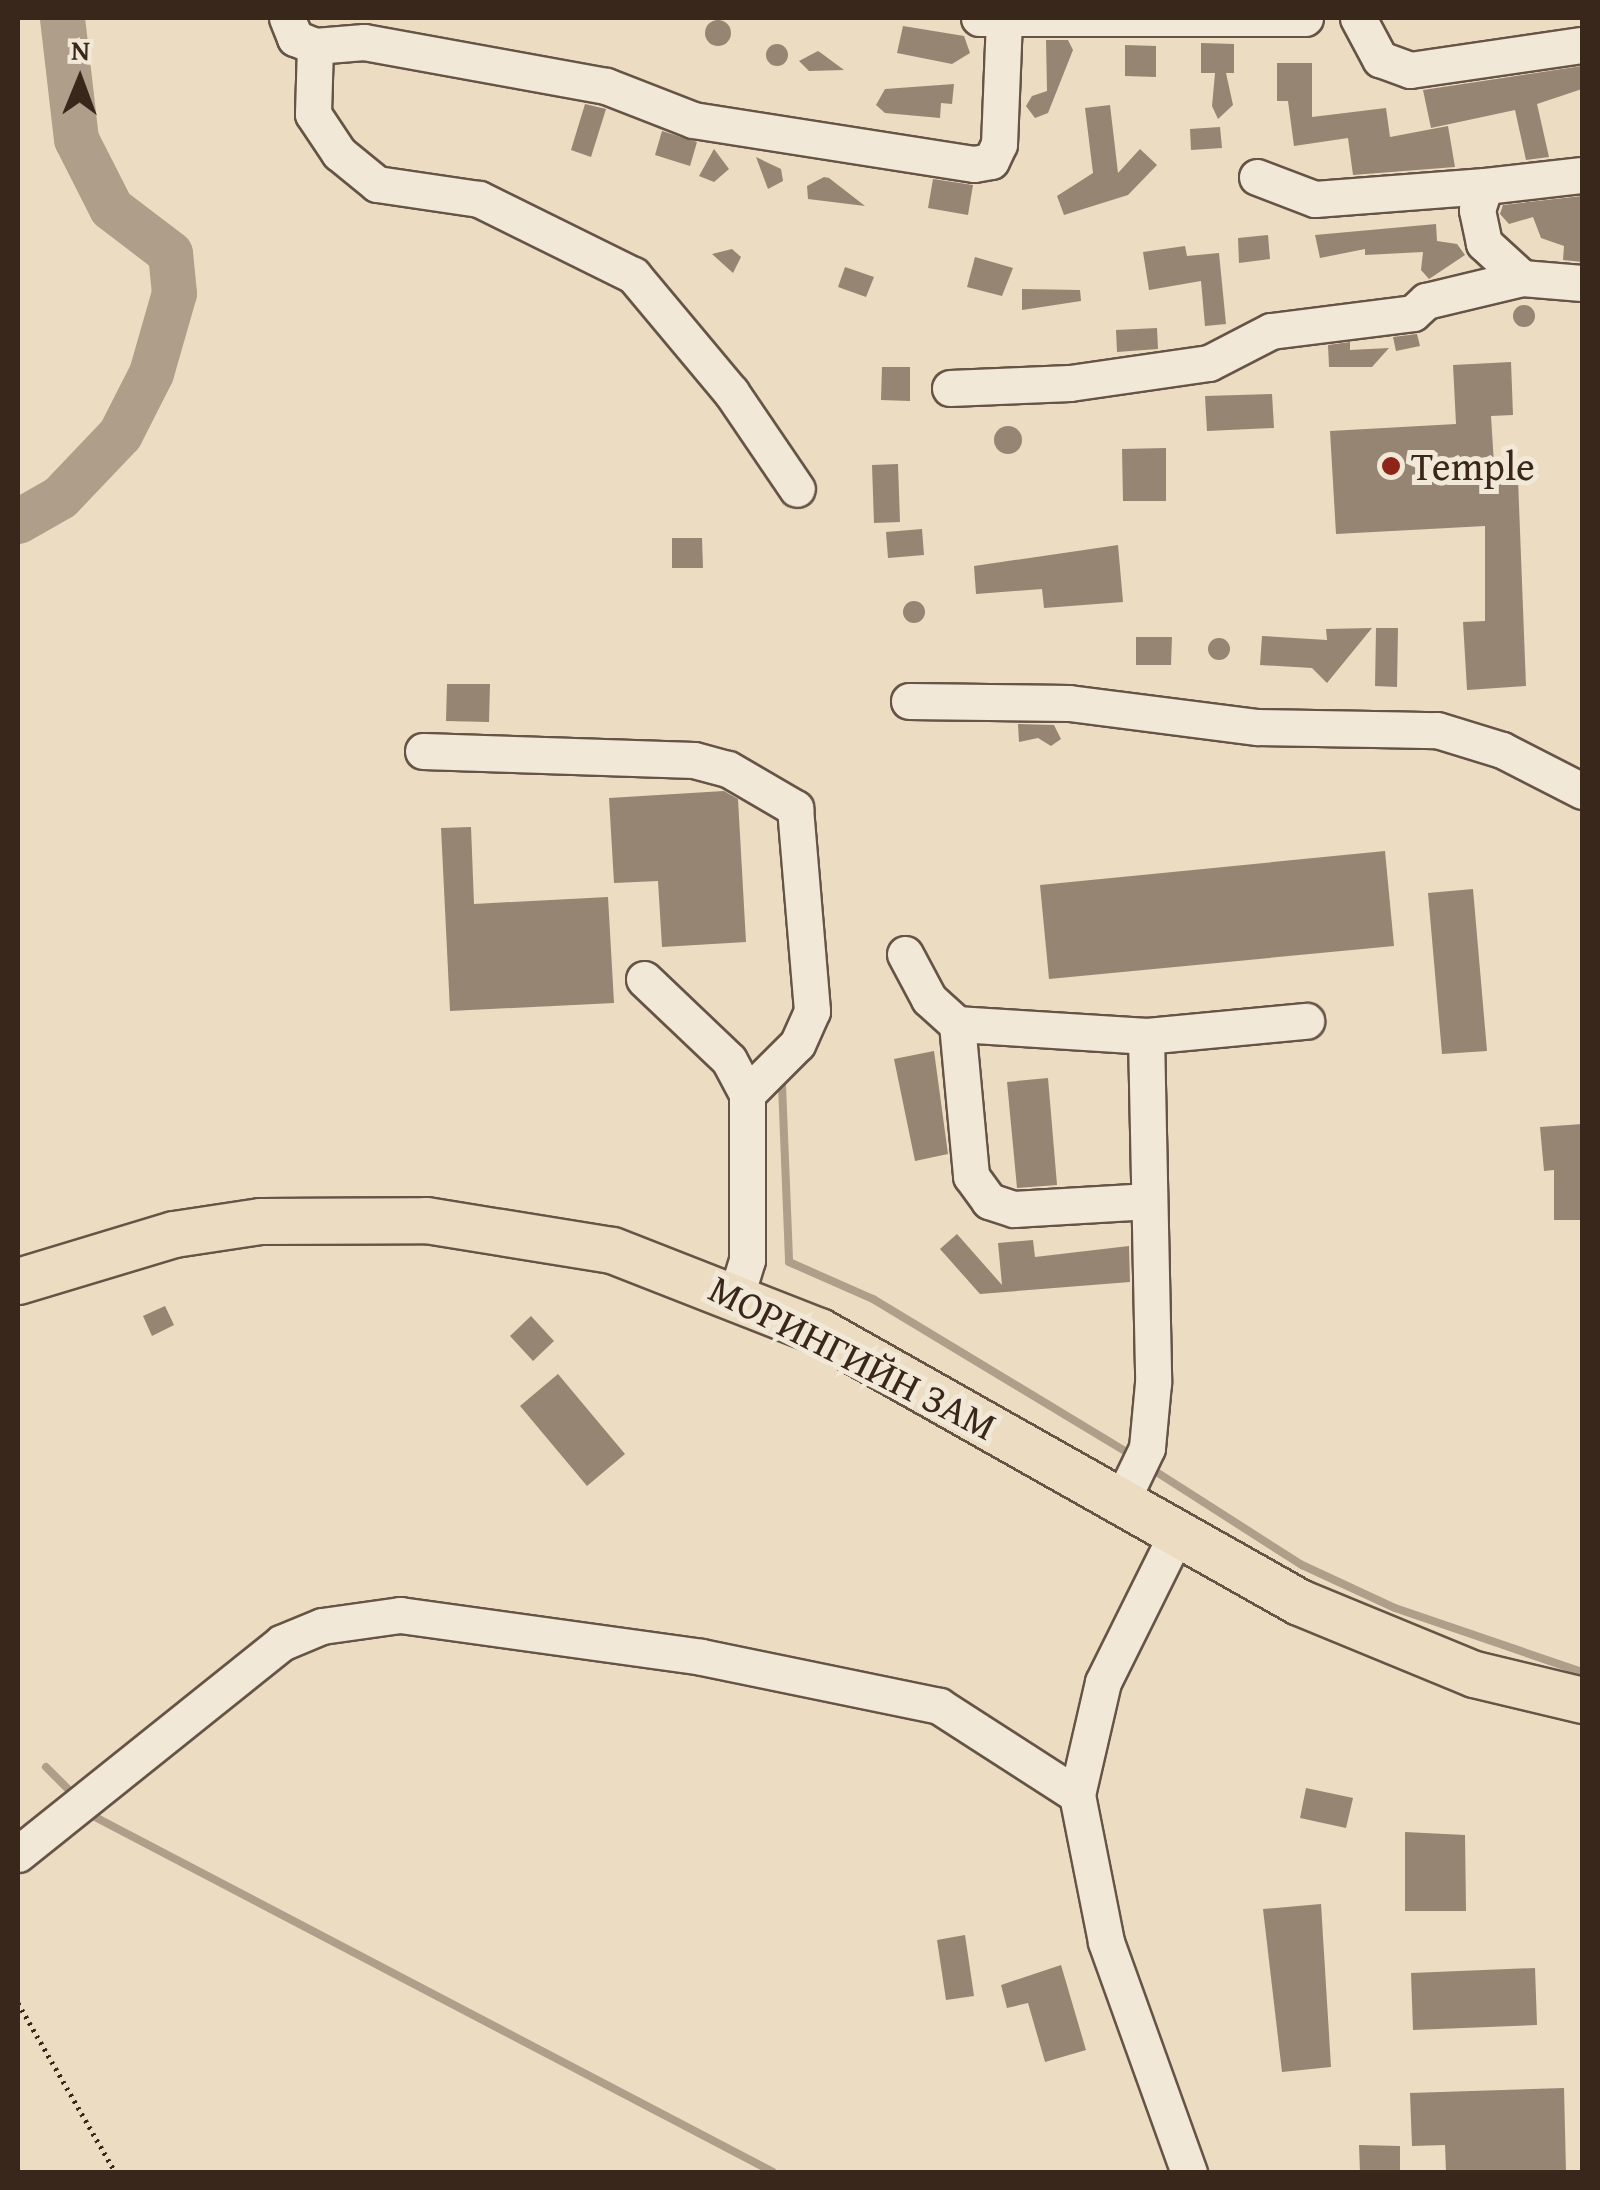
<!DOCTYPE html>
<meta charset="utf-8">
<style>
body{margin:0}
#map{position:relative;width:1600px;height:2190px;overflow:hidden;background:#ebdcc2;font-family:"Gentium Book Plus",serif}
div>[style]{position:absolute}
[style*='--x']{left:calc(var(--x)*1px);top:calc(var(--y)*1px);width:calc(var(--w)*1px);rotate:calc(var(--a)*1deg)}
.stream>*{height:8px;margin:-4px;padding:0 4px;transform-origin:4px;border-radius:4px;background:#af9e8a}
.river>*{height:45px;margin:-22.5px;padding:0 22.5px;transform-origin:22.5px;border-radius:22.5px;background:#af9e8a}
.building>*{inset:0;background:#968572}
.round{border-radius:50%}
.path>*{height:5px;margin-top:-2.5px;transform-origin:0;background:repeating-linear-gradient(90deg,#3a271c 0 2.5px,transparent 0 7.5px)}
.roads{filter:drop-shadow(2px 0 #665446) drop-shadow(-2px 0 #665446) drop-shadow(0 2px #665446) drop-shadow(0 -2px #665446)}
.minor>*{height:35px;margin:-17.5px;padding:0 17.5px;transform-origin:17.5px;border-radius:17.5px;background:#f2e8d7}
.major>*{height:45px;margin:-22.5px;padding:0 22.5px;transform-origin:22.5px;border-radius:22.5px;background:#ebdcc2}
.dots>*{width:28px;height:28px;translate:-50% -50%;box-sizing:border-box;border:5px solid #f2e8d7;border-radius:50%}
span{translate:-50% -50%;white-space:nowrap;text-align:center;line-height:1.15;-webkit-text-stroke:10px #f2e8d7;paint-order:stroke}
.poi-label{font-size:40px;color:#3a271c}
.left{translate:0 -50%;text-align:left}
.street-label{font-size:40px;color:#3a271c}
.frame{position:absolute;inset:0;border:20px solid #3a271c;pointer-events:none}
.north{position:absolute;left:30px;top:30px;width:100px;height:100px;-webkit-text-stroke:8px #f2e8d7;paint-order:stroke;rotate:1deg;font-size:28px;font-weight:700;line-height:40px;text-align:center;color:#3a271c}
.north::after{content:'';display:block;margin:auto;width:35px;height:45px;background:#3a271c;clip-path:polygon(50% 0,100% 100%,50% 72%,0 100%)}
</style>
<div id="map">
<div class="stream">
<div style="--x:782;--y:1085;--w:177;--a:87.7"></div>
<div style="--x:789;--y:1262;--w:92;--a:23.8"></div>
<div style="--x:873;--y:1299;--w:292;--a:31.1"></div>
<div style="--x:1158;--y:1473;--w:171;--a:32.6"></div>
<div style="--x:1302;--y:1565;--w:102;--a:24.8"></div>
<div style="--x:1395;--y:1608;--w:198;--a:18.9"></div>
<div style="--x:46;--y:1767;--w:30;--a:45"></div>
<div style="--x:95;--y:1817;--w:765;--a:27.64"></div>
</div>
<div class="river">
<div style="--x:18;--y:521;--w:48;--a:-29.7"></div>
<div style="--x:60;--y:497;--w:87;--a:-46.4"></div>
<div style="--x:120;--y:434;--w:68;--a:-63.1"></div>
<div style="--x:151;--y:373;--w:83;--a:-74"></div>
<div style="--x:174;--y:293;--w:40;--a:-95.7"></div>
<div style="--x:170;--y:253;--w:74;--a:-142.7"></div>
<div style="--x:111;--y:208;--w:77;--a:-116.9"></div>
<div style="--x:76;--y:139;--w:122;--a:-96.6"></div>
</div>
<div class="building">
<div class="round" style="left:705px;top:20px;width:26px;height:26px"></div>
<div style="clip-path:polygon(903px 26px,964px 36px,970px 53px,952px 64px,897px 53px)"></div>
<div style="clip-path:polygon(1046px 40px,1068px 40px,1073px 50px,1048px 113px,1035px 118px,1026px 106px,1032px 96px,1047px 91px)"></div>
<div style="clip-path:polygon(1201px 43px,1234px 44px,1234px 73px,1226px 73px,1233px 105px,1218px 119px,1212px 106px,1215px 73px,1201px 73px)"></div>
<div class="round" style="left:766px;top:44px;width:22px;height:22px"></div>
<div style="clip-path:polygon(1125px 45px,1156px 46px,1156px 77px,1125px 76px)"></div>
<div style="clip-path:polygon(818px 51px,821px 53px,844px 70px,809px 71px,799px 61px)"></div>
<div style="clip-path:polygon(1277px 63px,1312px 63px,1312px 117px,1386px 108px,1390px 137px,1448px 126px,1455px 167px,1353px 175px,1348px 138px,1294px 146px,1288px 101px,1277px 101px)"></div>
<div style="clip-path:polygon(1582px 66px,1582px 89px,1537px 104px,1549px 157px,1526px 160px,1515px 110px,1431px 128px,1423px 90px)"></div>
<div style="clip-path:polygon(954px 84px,952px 104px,941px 103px,940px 118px,885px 113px,876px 105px,885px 89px)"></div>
<div style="clip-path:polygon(585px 104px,606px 109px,591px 157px,571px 150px)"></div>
<div style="clip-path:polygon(1110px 105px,1118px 173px,1140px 149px,1157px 165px,1128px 195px,1064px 215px,1057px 196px,1093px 173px,1085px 108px)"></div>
<div style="clip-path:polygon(1220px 127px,1222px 148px,1191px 150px,1190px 129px)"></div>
<div style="clip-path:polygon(662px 131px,697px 142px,690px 166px,655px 155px)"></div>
<div style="clip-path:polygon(714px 149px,729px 169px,714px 182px,699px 176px)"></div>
<div style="clip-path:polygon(756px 157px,781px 169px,783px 181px,768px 189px)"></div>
<div style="clip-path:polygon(824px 177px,829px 178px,865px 206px,808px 199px,807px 186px)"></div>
<div style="clip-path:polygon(933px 179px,973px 185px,968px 215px,928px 208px)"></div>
<div style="clip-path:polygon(1582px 196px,1582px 262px,1563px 260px,1564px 246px,1541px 238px,1533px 217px,1509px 224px,1500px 214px,1503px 205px)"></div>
<div style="clip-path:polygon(1436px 224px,1437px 241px,1457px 244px,1465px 255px,1429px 279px,1421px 270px,1423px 252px,1365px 255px,1365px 249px,1320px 258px,1315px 235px)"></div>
<div style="clip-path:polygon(1268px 235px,1270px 259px,1239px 263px,1238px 238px)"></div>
<div style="clip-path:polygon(1185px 246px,1187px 256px,1219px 253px,1226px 324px,1205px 326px,1201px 281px,1149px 290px,1143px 252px)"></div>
<div style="clip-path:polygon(732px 249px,741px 257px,733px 273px,712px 254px)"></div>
<div style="clip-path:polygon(975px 257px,1013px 268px,1002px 296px,967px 287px)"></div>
<div style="clip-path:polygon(845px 267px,874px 277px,866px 297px,838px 287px)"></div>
<div style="clip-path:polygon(1022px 289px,1080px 290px,1081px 301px,1022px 310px)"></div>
<div class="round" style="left:1513px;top:305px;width:22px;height:22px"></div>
<div style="clip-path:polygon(1157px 328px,1158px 349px,1117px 352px,1116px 330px)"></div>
<div style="clip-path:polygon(1417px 334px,1420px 346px,1396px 351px,1393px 337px)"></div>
<div style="clip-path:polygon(1350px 342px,1350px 350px,1389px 348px,1372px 367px,1329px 367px,1328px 345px)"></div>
<div style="clip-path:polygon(1511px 362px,1513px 415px,1491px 416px,1495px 480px,1518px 479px,1526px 686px,1467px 690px,1463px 622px,1485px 621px,1485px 526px,1336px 534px,1330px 431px,1456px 424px,1453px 365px)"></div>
<div style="clip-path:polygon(882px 367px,910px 367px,910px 401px,881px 400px)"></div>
<div style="clip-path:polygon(1272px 394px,1274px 428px,1207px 431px,1205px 396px)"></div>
<div class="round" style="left:994px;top:426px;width:28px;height:28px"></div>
<div style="clip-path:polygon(1166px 448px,1166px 501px,1123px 501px,1122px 449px)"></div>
<div style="clip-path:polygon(898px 464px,900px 522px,874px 523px,872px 465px)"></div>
<div style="clip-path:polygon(922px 529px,924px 555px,888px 558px,886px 532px)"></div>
<div style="clip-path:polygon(672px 538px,702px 538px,703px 568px,672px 568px)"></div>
<div style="clip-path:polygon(1118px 545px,1123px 602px,1044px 608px,1042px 589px,976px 594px,974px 566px)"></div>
<div class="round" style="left:903px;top:601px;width:22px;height:22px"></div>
<div style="clip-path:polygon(1372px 628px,1327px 683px,1312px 668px,1260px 665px,1262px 636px,1327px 640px,1326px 629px)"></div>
<div style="clip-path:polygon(1376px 628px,1398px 628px,1397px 687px,1375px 686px)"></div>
<div style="clip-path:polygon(1136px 637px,1172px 637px,1171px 665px,1136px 665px)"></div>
<div class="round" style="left:1208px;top:638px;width:22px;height:22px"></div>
<div style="clip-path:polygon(447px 684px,490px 684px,489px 722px,446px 721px)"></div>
<div style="clip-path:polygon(1018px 724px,1054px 725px,1061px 739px,1051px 746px,1038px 738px,1019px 742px)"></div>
<div style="clip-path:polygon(724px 791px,738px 799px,746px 942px,662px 947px,658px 881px,614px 883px,609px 798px)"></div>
<div style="clip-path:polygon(471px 827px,474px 904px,608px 897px,614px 1003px,450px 1011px,441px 828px)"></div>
<div style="clip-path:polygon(1385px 851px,1394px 946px,1049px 979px,1040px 885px)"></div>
<div style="clip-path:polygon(1473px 889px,1487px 1051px,1442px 1054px,1428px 893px)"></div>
<div style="clip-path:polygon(934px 1051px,948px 1154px,915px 1161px,894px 1059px)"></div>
<div style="clip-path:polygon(1048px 1078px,1057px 1185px,1017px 1188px,1007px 1082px)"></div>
<div style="clip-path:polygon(1582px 1124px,1582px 1220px,1554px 1220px,1554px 1170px,1544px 1171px,1540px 1127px)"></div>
<div style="clip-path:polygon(957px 1234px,1002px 1285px,998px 1243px,1033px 1240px,1035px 1257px,1129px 1246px,1130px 1282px,980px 1294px,940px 1249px)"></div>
<div style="clip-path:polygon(165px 1306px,174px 1325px,152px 1336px,143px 1316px)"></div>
<div style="clip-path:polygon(531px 1316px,554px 1341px,533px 1361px,510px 1336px)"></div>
<div style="clip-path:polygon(558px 1374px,625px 1454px,587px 1486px,520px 1406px)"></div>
<div style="clip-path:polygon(1306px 1788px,1353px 1798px,1346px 1828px,1300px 1818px)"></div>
<div style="clip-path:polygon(1405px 1832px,1465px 1835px,1466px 1911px,1405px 1911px)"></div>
<div style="clip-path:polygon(1321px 1904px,1331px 2067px,1282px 2072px,1263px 1909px)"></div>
<div style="clip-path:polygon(965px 1935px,974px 1996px,946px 2000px,937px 1940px)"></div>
<div style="clip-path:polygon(1061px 1965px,1086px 2050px,1045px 2062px,1028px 2003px,1007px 2008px,1001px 1985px)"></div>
<div style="clip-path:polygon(1535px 1968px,1537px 2025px,1413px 2030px,1411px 1973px)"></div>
<div style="clip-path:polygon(1564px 2088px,1566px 2172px,1446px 2172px,1445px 2145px,1412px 2146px,1410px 2093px)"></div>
<div style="clip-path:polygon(1359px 2145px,1400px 2146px,1400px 2172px,1360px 2172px)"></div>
</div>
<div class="path">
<div style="--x:18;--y:2003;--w:195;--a:60.1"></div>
</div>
<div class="roads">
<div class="minor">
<div style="--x:287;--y:18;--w:22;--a:68"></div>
<div style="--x:295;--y:38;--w:22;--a:22"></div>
<div style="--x:315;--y:46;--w:49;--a:-4.7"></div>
<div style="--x:364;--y:42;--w:246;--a:10.3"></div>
<div style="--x:606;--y:86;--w:93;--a:21.3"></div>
<div style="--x:693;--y:120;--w:284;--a:8.9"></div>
<div style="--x:974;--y:164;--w:17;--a:-10"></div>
<div style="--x:991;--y:161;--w:19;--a:-65"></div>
<div style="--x:999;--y:144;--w:123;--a:-87.7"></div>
<div style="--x:979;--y:18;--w:326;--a:0"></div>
<div style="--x:1358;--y:18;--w:47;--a:61.8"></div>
<div style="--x:1380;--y:59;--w:32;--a:20"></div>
<div style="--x:1410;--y:70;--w:174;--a:-8.3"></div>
<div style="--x:315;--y:46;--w:68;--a:91.7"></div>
<div style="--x:313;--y:114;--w:47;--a:56.3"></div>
<div style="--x:339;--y:153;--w:49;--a:39.2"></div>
<div style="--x:377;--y:184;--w:103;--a:8.4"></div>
<div style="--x:479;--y:199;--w:172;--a:26.3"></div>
<div style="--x:633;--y:275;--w:153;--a:50.1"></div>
<div style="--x:731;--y:392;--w:117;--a:55.8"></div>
<div style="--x:1257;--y:177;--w:62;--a:20.8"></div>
<div style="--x:1315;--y:199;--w:170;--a:-4.4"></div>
<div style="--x:1522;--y:278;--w:52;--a:-137.4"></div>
<div style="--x:1484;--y:243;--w:34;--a:-102"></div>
<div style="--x:1477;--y:210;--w:25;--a:-72"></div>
<div style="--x:1485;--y:186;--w:98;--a:-6.5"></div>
<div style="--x:950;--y:388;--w:120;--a:-2.4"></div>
<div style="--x:1070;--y:383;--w:140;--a:-8.2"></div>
<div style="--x:1209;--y:363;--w:70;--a:-27.3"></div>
<div style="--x:1271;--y:331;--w:143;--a:-7.2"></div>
<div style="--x:1413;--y:313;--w:18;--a:-43"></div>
<div style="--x:1426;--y:301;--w:99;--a:-13.5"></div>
<div style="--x:1522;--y:278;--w:60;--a:4.8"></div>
<div style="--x:909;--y:701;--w:160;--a:0.7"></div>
<div style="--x:1069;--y:703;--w:190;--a:7.3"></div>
<div style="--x:1257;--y:727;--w:180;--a:1"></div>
<div style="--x:1437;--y:730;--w:68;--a:17.1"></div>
<div style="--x:1502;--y:750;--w:90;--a:27.1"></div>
<div style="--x:423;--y:751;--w:271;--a:1.9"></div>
<div style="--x:694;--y:760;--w:35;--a:15"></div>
<div style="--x:728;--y:769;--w:78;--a:30.2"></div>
<div style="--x:795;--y:808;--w:204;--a:85.2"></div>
<div style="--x:812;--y:1011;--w:36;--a:114"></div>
<div style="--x:797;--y:1044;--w:71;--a:135"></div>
<div style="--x:905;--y:954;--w:51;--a:61.9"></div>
<div style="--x:929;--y:999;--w:38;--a:42"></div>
<div style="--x:957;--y:1024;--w:189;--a:3.6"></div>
<div style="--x:1146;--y:1036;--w:347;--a:88.8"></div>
<div style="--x:1153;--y:1383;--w:65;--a:95.3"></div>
<div style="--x:1147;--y:1448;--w:60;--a:115.7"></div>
<div style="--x:644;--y:979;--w:117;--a:43.6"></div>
<div style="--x:729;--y:1060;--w:38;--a:62"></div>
<div style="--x:747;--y:1094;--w:166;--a:90"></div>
<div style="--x:747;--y:1260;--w:37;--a:107"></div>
<div style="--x:957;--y:1024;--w:153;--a:84.7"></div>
<div style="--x:971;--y:1176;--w:31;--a:54"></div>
<div style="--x:989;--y:1201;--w:26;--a:18"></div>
<div style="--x:1014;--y:1209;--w:135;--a:-3.4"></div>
<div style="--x:1146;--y:1036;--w:161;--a:-5.4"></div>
<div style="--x:1176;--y:1535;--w:164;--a:116.4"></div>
<div style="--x:1103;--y:1682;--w:116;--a:103"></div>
<div style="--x:1077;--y:1795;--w:150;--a:78.8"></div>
<div style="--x:1106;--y:1942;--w:245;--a:70.2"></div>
<div style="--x:18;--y:1854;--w:337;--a:-38.7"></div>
<div style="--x:281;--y:1643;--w:44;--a:-22.5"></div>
<div style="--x:322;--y:1626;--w:79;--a:-8"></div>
<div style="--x:400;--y:1615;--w:304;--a:7.9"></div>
<div style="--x:701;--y:1657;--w:243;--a:11.6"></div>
<div style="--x:939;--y:1706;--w:164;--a:32.8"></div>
</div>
<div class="major">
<div style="--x:18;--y:1281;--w:163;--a:-16.8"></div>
<div style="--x:174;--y:1234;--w:87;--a:-8.6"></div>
<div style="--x:260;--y:1221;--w:166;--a:-0.3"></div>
<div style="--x:426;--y:1220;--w:188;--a:9.2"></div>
<div style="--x:612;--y:1250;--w:222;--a:21.4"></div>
<div style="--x:819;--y:1331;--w:551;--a:29.45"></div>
<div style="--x:1299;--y:1602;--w:189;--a:22.4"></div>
<div style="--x:1474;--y:1674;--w:111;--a:13.5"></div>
</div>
</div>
<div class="dots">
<div style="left:1391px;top:466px;background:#8f2418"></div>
</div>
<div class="poi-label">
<span class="left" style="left:1411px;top:466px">Temple</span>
</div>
<div class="street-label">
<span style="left:853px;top:1357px;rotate:27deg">МОРИНГИЙН ЗАМ</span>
</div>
<div class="frame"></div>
<div class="north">N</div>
</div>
